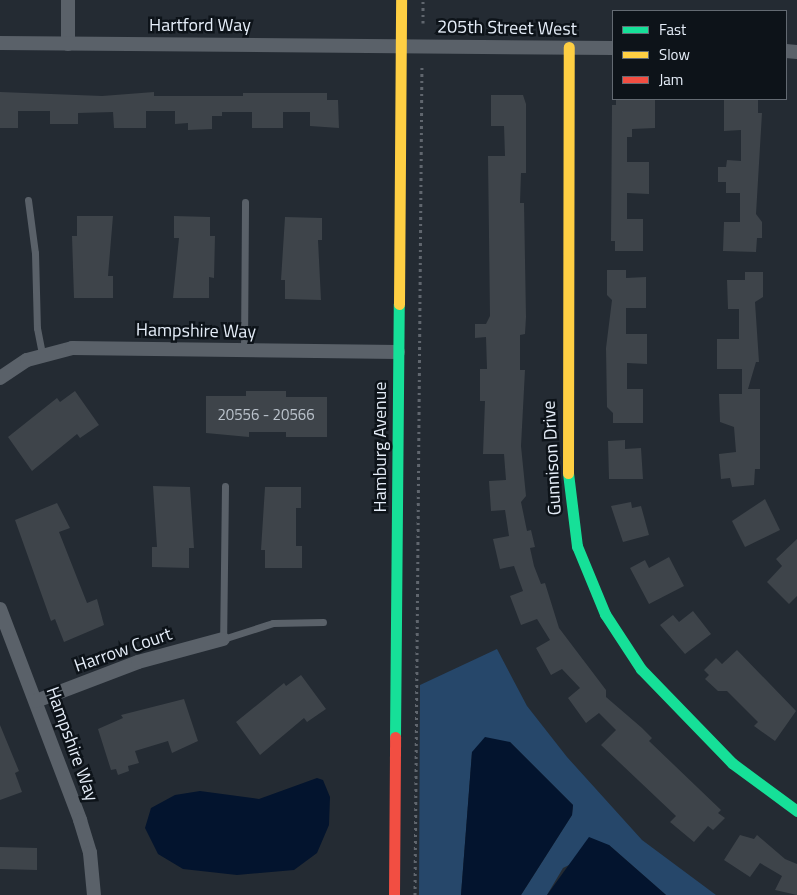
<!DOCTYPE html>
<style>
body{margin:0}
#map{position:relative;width:797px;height:895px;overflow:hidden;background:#242b33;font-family:"Titillium Web",sans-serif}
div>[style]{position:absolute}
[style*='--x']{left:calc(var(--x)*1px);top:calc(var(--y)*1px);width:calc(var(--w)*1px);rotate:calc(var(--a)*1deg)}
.green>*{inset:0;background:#26476a}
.water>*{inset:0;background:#03142e}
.building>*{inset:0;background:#3e444a}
.path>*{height:3px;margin-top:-1.5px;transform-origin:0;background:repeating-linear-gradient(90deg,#60666e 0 2.5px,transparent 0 6.5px)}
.lane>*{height:7px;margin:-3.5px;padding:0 3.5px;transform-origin:3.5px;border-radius:3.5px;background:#5a6169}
.street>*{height:14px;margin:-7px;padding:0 7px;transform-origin:7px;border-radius:7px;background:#5a6169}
.fast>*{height:11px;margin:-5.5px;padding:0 5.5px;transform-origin:5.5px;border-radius:5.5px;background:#16e098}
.slow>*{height:11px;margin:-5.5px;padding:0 5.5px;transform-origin:5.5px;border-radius:5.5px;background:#ffcf43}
.jam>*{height:11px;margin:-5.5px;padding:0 5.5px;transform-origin:5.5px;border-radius:5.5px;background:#f24e42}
span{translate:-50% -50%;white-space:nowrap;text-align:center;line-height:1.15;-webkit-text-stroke:5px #0d1319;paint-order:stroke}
.number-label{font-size:15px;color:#bbc3cc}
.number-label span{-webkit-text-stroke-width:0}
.street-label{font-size:18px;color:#e5edf8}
.legend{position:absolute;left:612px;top:10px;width:175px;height:90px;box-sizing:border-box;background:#0d1319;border:1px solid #636a72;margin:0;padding:6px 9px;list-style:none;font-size:15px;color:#e5edf8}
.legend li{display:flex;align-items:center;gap:10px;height:25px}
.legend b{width:25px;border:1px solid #636a72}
</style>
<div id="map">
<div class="green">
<div style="clip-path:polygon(497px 649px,527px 706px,567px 757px,642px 840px,716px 895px,666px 895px,609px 845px,563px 868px,547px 895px,521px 895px,572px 815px,573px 805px,510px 742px,472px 752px,461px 895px,419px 895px,420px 685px)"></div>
</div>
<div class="water">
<div style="clip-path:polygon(485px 737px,510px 742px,573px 805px,572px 815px,521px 895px,461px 895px,472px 752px)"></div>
<div style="clip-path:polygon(317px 778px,323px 780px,330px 797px,329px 825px,317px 853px,294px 870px,237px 875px,183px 869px,158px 854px,145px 828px,151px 808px,175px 795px,200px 791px,259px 799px)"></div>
<div style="clip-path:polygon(589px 837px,609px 845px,666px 895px,547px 895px)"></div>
</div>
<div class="building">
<div style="clip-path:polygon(0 92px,102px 96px,154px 92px,154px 96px,243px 96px,243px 93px,327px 93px,327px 100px,338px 100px,339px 128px,310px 126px,310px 112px,283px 112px,283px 128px,252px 128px,252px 112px,222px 112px,222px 116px,212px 116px,212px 129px,188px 130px,188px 123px,175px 124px,175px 111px,146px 111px,146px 128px,114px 128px,113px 112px,78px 113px,78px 124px,50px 124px,50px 111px,18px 111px,18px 128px,0 128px)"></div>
<div style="clip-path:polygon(491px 95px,523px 95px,526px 104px,526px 173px,521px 173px,520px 203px,524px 203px,526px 317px,525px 334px,520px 335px,520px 370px,525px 370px,521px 446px,526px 496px,521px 502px,527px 531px,531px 530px,535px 547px,530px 548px,534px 566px,541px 584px,545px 583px,559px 628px,606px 690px,606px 697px,642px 728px,652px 738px,649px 741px,721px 810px,718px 813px,725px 818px,713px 830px,708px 826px,694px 842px,670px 822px,676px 816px,601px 745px,616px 730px,599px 713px,586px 723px,568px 698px,580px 688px,562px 669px,551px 675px,536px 648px,550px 640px,537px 619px,521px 625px,510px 596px,523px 591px,514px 566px,500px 569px,493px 539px,509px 536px,505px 510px,491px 511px,489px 481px,506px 480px,504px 454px,483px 454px,485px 401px,480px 401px,480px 369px,487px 369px,486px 337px,475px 338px,475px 324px,486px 324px,490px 316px,488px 156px,505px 156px,504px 126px,491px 126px)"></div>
<div style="clip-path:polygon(616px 99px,655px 99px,655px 128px,632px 129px,632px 137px,627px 137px,627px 162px,649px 162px,649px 194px,627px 193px,627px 219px,643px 219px,643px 251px,615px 251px,615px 241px,611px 241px,612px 105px,616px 105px)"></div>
<div style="clip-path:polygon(724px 99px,758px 99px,758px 113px,762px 113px,756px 214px,762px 222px,762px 238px,757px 238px,756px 252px,723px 251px,724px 222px,740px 222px,740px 193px,726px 193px,726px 182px,718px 182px,718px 167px,726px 167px,727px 160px,741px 161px,741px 130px,724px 131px)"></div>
<div style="clip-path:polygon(77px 216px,113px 216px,108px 276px,113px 276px,113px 298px,74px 298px,72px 236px,77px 236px)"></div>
<div style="clip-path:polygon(174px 216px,210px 217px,210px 236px,215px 236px,214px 278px,209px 277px,209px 298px,173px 298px,179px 238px,174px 238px)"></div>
<div style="clip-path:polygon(285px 217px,322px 218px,322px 240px,318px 240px,321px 300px,285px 299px,285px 280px,281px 280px)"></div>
<div style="clip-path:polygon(607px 270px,626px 270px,626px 278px,646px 277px,646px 308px,626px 308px,626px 334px,647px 334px,647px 364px,627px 363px,627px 389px,643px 389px,643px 423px,613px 423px,613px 413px,607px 407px,606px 348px,612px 300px,607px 295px)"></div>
<div style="clip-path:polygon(745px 272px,763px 272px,763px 297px,755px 302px,759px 362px,756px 362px,748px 389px,760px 389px,760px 469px,755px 469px,754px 485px,732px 487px,730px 478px,721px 479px,719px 454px,736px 452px,734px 427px,720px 422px,719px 394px,742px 394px,742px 369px,717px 369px,717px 339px,739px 339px,739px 309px,728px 309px,727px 280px,745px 280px)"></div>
<div style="clip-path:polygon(75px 391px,99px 425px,80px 438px,77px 434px,32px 471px,8px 437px,57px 398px,60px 402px)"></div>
<div style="clip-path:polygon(246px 391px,286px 391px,286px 397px,327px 397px,327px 437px,286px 437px,286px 432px,249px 432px,249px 437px,206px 433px,206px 396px,246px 396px)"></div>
<div style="clip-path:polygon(625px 440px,625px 449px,641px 448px,643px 479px,609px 479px,608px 441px)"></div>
<div style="clip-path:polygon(153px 486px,190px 487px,194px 548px,189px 548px,189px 568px,152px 567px,152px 547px,157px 547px)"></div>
<div style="clip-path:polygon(265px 487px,301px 487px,301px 508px,296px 508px,296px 546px,302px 546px,302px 568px,265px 568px,265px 550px,261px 550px)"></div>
<div style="clip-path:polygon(765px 499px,780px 530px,745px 547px,732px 521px)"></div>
<div style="clip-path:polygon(631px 502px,632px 508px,641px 506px,649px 535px,623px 542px,611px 506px)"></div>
<div style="clip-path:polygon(57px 503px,70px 528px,59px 532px,87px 603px,97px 599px,104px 625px,64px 642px,55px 619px,51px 621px,15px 520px)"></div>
<div style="clip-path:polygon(797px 539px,797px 596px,789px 604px,767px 582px,782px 566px,776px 559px)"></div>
<div style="clip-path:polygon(669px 557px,684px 586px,649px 604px,630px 568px,645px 560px,649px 568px)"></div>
<div style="clip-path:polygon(693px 611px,711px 634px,685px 654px,660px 625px,673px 615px,679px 622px)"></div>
<div style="clip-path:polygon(737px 650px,796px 711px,775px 741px,754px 726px,758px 722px,727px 691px,718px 691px,705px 679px,709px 675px,704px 670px,716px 658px,722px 664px)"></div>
<div style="clip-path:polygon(301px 675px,326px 709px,307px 722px,304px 718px,260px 755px,236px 722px,284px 683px,286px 686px)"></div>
<div style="clip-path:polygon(184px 699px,198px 741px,172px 753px,168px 741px,135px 751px,139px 763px,128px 766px,129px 771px,118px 775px,116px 769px,111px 770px,98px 729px,123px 718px,121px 715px)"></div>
<div style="clip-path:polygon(0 725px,19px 771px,15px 773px,22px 792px,0 800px)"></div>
<div style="clip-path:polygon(740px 835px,754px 839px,757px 835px,785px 859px,797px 864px,797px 895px,775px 890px,782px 876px,760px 863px,750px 877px,724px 860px)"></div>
<div style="clip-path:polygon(0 847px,37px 848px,37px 870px,0 869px)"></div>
</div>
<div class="path">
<div style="--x:423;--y:23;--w:23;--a:-90"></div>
<div style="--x:415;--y:895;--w:828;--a:-89.52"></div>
</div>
<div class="lane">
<div style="--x:28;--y:200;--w:53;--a:82.5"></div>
<div style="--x:35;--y:253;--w:75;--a:88.5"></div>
<div style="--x:37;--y:328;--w:26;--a:79"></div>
<div style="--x:244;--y:350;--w:148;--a:-89.6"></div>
<div style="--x:225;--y:486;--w:153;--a:90.7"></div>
<div style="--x:223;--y:639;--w:52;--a:-17.7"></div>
<div style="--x:273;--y:623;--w:50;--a:-1.1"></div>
</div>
<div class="street">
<div style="--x:68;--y:0;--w:44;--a:90"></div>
<div style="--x:0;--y:43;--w:613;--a:0.47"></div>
<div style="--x:786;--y:51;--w:11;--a:5"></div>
<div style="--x:0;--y:378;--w:32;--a:-34"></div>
<div style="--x:27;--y:360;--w:47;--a:-14.9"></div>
<div style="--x:72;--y:348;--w:326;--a:0.7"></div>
<div style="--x:0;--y:609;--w:226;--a:69.2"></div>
<div style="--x:80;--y:820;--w:34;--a:73"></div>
<div style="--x:90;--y:853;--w:42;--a:84.6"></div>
<div style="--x:36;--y:701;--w:109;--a:-20.9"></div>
<div style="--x:138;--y:662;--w:88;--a:-15.1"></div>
</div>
<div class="fast">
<div style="--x:568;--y:473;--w:74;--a:83"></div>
<div style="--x:577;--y:546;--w:74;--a:67.6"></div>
<div style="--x:605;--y:614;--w:66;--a:56.8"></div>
<div style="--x:641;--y:669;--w:131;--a:45.9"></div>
<div style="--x:732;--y:763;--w:81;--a:36.4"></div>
<div style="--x:395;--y:737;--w:433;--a:-89.5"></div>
</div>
<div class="slow">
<div style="--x:399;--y:304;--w:304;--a:-89.6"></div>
<div style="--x:568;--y:473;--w:426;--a:-89.9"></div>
</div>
<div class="jam">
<div style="--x:394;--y:895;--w:158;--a:-89.6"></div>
</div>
<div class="number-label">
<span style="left:266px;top:415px">20556 - 20566</span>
</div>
<div class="street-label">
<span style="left:200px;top:25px">Hartford Way</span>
<span style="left:507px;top:28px;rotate:1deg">205th Street West</span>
<span style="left:196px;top:331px;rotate:1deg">Hampshire Way</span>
<span style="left:380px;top:447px;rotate:-90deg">Hamburg Avenue</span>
<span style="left:552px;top:458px;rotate:-93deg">Gunnison Drive</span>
<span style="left:123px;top:650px;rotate:-19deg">Harrow Court</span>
<span style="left:72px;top:744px;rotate:70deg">Hampshire Way</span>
</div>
<ul class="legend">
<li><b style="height:6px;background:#16e098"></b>Fast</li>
<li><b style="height:6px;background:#ffcf43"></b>Slow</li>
<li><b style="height:6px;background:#f24e42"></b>Jam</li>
</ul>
</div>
